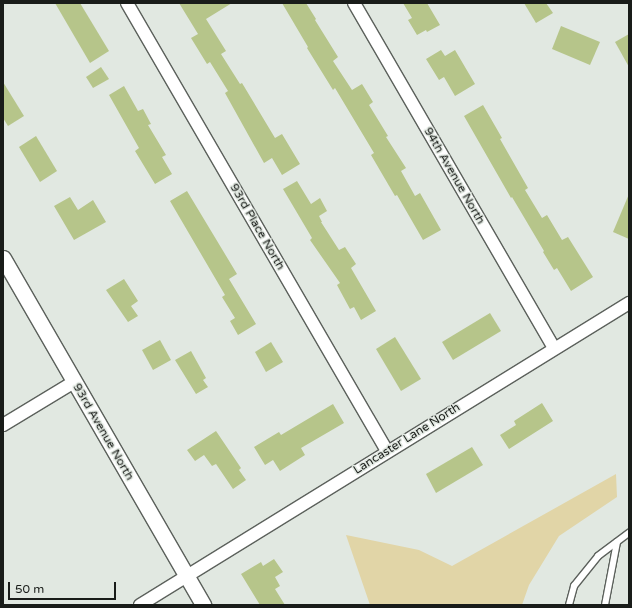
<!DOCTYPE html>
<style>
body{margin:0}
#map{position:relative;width:632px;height:608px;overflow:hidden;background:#e1e8e1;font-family:"Varela Round",sans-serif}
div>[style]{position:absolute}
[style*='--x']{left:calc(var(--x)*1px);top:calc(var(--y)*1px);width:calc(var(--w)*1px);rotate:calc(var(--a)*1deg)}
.green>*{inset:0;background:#e1d5a7}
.building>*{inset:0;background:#b6c58a}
.roads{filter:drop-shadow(1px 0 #5c615c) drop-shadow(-1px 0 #5c615c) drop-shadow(0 1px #5c615c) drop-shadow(0 -1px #5c615c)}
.service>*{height:6px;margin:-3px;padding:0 3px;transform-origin:3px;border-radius:3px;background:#fff}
.minor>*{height:12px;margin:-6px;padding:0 6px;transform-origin:6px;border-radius:6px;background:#fff}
.tertiary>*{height:15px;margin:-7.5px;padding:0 7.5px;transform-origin:7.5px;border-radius:7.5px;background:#fff}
span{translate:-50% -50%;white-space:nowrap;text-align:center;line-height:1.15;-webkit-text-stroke:3px #e1e8e1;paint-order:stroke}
.street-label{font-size:12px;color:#191c19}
.frame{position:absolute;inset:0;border:4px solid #191c19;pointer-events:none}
.scale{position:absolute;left:8px;top:582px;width:108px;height:18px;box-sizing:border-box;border:2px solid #191c19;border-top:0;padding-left:5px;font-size:12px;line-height:14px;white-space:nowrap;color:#191c19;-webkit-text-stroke:3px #e1e8e1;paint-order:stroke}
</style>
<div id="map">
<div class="green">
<div style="clip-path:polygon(616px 474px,617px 497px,559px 536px,529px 585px,522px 605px,370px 605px,346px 535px,419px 550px,452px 566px)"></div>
</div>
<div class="building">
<div style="clip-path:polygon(55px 3px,80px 3px,109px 51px,90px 63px)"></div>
<div style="clip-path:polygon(179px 3px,232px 3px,206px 19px,226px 51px,221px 54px,240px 84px,242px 83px,275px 138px,282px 134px,300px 164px,282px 175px,272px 158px,264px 163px,225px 93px,228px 91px,210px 62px,207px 64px,191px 38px,198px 34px)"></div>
<div style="clip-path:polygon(282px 3px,306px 3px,316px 19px,315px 20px,338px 57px,333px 61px,352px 90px,362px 84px,373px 102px,369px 105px,388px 136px,386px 137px,406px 168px,401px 171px,415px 196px,420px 193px,441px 230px,423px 240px,397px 195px,395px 196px,371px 155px,374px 153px,335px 88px,333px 90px,307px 48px,308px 47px)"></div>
<div style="clip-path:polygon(403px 3px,427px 3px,440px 25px,427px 32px,426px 30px,417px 35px,408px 20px,412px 18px)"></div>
<div style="clip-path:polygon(524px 3px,546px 3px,553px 13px,536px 23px)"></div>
<div style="clip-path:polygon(561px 26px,600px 42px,590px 65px,552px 49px)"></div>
<div style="clip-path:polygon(629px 34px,629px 67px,615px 42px)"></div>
<div style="clip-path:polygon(441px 50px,445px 56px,455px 50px,475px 84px,455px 96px,444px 77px,439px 80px,426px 59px)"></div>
<div style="clip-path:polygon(101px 67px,109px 79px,93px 88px,86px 77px)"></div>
<div style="clip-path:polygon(3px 82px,24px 116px,8px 126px,3px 118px)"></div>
<div style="clip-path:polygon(124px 86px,138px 111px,143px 109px,151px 124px,148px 125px,166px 155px,162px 157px,172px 174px,155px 184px,135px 151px,139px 148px,109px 95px)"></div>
<div style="clip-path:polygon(483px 105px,502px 138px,500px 139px,528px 188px,525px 190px,542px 218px,547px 215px,562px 240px,568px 237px,593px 277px,571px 291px,557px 268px,554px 270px,543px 252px,544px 251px,512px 197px,511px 198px,464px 116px)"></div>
<div style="clip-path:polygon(36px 136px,57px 171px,40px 182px,19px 147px)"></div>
<div style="clip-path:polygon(297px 181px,311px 204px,320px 198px,327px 211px,319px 216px,322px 222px,321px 222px,339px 250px,345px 247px,356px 264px,351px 268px,376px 311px,361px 320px,354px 307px,350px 309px,337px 285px,340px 283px,310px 240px,312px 238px,283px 189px)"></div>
<div style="clip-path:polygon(187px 191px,237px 274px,229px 279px,256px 324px,238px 335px,230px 321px,235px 318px,222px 297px,225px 295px,170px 201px)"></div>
<div style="clip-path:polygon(629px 194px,629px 239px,613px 232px)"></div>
<div style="clip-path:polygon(70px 197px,78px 210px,93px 200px,106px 222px,74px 240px,54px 206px)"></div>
<div style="clip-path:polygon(124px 279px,138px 301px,131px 306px,138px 316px,128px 322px,106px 290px)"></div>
<div style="clip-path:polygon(490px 313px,501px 331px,453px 360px,442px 342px)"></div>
<div style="clip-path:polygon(395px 337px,421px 379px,401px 391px,376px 349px)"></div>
<div style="clip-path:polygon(160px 340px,171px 360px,153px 370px,142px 350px)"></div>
<div style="clip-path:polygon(271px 342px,283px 362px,266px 372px,255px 352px)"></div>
<div style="clip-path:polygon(191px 351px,206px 378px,203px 380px,208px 387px,196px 394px,175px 360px)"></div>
<div style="clip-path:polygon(542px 403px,553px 421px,509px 449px,500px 435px,516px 425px,514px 421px)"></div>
<div style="clip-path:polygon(333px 404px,344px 423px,301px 448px,305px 455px,280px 471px,273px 460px,265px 465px,254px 447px,279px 432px,281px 435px)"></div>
<div style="clip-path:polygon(216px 431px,241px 468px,239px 470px,246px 480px,233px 489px,216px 464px,212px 466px,204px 455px,195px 461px,187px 450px)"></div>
<div style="clip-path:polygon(472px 447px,483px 465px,436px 493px,426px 474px)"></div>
<div style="clip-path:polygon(274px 559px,283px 572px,275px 577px,280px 586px,275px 589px,285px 605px,260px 605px,241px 574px,261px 562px,263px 566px)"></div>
</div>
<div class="roads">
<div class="service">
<div style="--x:569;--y:605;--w:20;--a:-75"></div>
<div style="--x:574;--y:586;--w:38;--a:-51"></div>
<div style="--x:598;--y:556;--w:39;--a:-37"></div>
<div style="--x:605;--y:605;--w:64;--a:-79.2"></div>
</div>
<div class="minor">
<div style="--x:127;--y:3;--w:518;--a:59.87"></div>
<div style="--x:354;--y:3;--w:399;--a:59.9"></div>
<div style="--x:3;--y:425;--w:83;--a:-31.2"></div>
<div style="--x:140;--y:605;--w:575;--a:-31.7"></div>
</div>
<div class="tertiary">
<div style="--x:3;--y:258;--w:401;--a:60"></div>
</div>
</div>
<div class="street-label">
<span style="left:454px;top:176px;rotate:60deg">94th Avenue North</span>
<span style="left:257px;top:227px;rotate:60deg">93rd Place North</span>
<span style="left:103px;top:432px;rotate:60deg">93rd Avenue North</span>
<span style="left:407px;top:439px;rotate:-32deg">Lancaster Lane North</span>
</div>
<div class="frame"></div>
<div class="scale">50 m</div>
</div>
